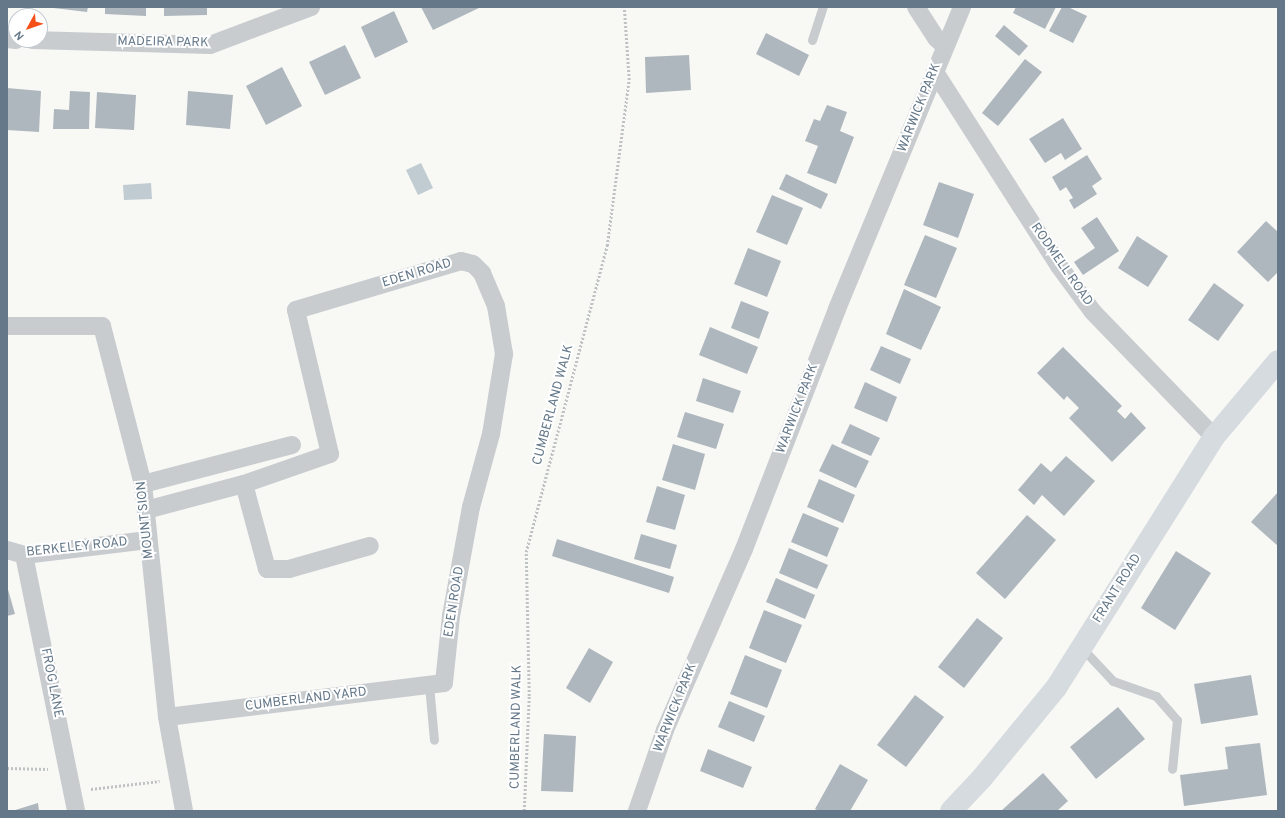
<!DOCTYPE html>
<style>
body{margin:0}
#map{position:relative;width:1285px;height:818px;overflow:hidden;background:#f8f8f5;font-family:Overpass,sans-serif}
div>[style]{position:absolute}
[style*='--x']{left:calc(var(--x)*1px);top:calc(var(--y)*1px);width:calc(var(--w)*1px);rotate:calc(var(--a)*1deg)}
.water>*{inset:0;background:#c1ccd2}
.building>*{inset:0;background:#aeb7bd}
.path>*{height:2.5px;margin-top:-1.25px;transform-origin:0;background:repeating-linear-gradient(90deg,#bfc2c4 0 2px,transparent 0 4px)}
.service>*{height:9px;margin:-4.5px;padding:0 4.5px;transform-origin:4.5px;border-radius:4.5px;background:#c8cccf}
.minor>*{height:18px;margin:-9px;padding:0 9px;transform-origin:9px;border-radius:9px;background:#c8cccf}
.primary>*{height:22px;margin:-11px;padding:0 11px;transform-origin:11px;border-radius:11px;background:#d6dbdf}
span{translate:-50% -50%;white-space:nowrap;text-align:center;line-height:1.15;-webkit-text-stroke:4px #fff;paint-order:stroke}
.street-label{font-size:13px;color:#647889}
.frame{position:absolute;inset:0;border:8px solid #647889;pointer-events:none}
.north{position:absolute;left:8px;top:8px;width:40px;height:40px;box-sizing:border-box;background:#fff;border:1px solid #c1c9d0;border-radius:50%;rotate:230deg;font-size:11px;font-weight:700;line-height:16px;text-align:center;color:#647889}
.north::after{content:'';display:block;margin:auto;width:14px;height:18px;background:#f55018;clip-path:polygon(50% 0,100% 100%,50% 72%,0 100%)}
</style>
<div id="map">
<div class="water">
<div style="clip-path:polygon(421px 163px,433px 188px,418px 195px,406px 170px)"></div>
<div style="clip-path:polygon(151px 183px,152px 199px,124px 200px,123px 185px)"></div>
</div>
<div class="building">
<div style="clip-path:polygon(45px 7px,88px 7px,87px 12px)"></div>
<div style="clip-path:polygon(105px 7px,146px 7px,146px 16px,105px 14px)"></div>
<div style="clip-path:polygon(164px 7px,207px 7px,207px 15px,164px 16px)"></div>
<div style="clip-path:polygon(421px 7px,481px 7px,433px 30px)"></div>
<div style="clip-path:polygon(1016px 7px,1056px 7px,1045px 29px,1013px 13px)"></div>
<div style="clip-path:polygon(1062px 7px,1068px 7px,1087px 16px,1073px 43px,1049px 31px)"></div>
<div style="clip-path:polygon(394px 11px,408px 42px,375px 58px,361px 27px)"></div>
<div style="clip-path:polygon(1004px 25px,1028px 46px,1019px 56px,995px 36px)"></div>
<div style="clip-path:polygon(766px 33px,809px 55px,799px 76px,756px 54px)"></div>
<div style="clip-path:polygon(345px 45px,361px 78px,325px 95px,309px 62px)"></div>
<div style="clip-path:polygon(689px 55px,691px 90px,646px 93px,645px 57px)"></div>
<div style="clip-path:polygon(1025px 59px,1042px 72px,998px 126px,982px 113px)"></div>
<div style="clip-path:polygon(282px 67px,302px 106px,266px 125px,246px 86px)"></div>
<div style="clip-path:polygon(7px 88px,41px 91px,39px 132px,7px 130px)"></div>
<div style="clip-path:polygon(70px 91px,90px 92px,89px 129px,53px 129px,54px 109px,69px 110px)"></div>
<div style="clip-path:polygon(188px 91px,233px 95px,230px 129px,186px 125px)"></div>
<div style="clip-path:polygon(97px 92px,136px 95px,134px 130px,95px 128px)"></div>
<div style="clip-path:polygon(827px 105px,847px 112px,840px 131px,854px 137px,836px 184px,807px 173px,818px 146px,805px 141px,814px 119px,820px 121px)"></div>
<div style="clip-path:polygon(1063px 118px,1082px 149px,1065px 160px,1061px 153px,1045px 163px,1029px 139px)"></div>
<div style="clip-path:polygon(1087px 155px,1102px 179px,1092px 186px,1097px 194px,1074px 209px,1069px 200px,1073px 198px,1066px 187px,1060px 191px,1052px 177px)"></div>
<div style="clip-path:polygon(786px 174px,828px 194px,821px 209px,779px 189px)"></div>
<div style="clip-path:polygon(939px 182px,974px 194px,958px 238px,923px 225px)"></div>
<div style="clip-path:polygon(772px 195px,803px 208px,787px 245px,756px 232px)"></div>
<div style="clip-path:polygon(1097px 217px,1119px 251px,1083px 275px,1074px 262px,1095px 248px,1081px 228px)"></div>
<div style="clip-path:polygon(1266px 221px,1278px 232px,1278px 272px,1268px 282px,1237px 252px)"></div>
<div style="clip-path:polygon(925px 235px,957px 248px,936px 298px,904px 285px)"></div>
<div style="clip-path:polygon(1137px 236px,1168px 256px,1148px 287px,1118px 268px)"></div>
<div style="clip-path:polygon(748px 248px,781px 261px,767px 297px,734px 284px)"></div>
<div style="clip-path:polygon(1214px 283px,1244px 305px,1218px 341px,1188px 320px)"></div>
<div style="clip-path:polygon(904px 289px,941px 307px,921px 350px,886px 334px)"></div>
<div style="clip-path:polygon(741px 301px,769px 312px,759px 339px,731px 328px)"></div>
<div style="clip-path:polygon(710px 327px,758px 347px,747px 374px,699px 355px)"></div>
<div style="clip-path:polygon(881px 346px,911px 359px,900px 384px,870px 370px)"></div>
<div style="clip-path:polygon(1063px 347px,1122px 406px,1117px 411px,1125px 419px,1131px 412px,1146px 428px,1112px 462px,1069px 418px,1079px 408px,1067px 396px,1064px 400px,1037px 373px)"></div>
<div style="clip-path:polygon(703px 378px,741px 391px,733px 413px,696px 401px)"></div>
<div style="clip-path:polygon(865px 382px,897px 397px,887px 422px,854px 408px)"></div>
<div style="clip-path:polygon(685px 412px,724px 424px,716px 449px,677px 437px)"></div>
<div style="clip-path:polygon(850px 424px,880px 438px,871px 456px,841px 443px)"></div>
<div style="clip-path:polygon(673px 444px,705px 454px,695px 490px,662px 480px)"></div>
<div style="clip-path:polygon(832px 444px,869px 461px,856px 488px,819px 471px)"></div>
<div style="clip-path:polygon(1066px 456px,1095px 481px,1064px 516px,1042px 495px,1034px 505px,1018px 490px,1041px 463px,1051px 472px)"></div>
<div style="clip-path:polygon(819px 479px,855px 495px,843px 523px,807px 507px)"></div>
<div style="clip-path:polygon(657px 486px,685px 495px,675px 530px,646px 522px)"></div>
<div style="clip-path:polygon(1278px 492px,1278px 546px,1251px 522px)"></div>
<div style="clip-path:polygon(803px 513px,839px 528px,827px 557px,791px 542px)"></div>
<div style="clip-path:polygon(1027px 515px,1056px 540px,1005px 599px,976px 573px)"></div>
<div style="clip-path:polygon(641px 534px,677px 545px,670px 569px,634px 559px)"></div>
<div style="clip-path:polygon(557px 539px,674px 577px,669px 593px,552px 556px)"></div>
<div style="clip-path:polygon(789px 548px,828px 565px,817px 589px,779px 573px)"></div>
<div style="clip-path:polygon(1176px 551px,1211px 573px,1175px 630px,1141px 608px)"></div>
<div style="clip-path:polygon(776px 578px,815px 595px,805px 619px,766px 602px)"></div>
<div style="clip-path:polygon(7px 586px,15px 614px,7px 616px)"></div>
<div style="clip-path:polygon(764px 610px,802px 625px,786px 663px,749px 648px)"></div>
<div style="clip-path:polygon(977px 618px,1003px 638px,964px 688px,938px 667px)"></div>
<div style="clip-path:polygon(589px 648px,613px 662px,590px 703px,566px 688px)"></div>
<div style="clip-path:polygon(745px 655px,782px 670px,767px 708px,730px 694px)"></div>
<div style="clip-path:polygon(1251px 675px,1258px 715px,1201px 724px,1194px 684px)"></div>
<div style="clip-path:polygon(915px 695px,944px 717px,906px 767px,877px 745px)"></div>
<div style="clip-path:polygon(729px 701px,765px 716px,754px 742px,718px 727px)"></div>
<div style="clip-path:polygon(1118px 707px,1145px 739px,1096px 779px,1070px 747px)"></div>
<div style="clip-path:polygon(544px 734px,576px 736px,573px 792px,541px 791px)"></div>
<div style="clip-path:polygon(1260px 743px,1267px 795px,1184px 806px,1180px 775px,1228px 769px,1225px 747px)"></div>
<div style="clip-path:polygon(708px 749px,752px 767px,743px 788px,700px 771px)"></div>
<div style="clip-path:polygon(840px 764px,868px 780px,850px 811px,819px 811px,815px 809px)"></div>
<div style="clip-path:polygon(1043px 773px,1068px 801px,1057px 811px,1001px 811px)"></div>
<div style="clip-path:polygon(38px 803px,39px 811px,12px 811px)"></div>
</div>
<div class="path">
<div style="--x:7;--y:768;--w:41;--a:1.4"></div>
<div style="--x:91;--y:789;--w:69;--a:-6.6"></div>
<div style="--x:524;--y:811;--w:115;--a:-87.5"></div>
<div style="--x:529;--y:696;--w:144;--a:-91.2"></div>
<div style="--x:526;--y:552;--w:317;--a:-75.2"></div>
<div style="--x:607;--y:246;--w:167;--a:-82.5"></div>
<div style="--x:629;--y:80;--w:73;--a:-93.9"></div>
</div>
<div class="service">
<div style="--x:812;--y:40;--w:35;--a:-72"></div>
<div style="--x:1082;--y:648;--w:45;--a:46.8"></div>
<div style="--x:1113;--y:681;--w:46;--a:19.2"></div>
<div style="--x:1156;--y:696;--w:32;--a:49"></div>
<div style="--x:1177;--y:720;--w:49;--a:95.8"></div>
<div style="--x:429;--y:685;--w:55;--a:84.8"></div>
</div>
<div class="minor">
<div style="--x:916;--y:7;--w:37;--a:57"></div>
<div style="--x:936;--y:38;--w:12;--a:42"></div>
<div style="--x:7;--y:39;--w:9;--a:6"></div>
<div style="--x:32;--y:40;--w:178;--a:1.6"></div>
<div style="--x:210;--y:45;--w:108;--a:-20.6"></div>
<div style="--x:935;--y:72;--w:230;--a:57.4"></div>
<div style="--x:1059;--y:266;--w:57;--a:53.5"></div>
<div style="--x:1093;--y:312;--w:174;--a:45.9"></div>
<div style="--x:7;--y:326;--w:95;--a:0"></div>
<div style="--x:102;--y:326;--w:163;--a:75.5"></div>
<div style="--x:143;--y:484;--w:234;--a:84.1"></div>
<div style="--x:167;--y:717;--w:96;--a:79.7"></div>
<div style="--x:143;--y:484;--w:154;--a:-14.7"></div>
<div style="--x:244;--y:484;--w:88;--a:74.9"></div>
<div style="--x:267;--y:569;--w:22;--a:0"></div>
<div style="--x:289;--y:569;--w:84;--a:-15.9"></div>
<div style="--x:146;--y:510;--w:101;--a:-14.9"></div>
<div style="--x:244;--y:484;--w:91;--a:-19.2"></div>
<div style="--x:330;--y:454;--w:148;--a:-103.3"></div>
<div style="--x:296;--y:310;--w:172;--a:-16.5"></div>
<div style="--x:461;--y:261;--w:12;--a:14"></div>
<div style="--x:473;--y:264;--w:13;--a:45"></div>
<div style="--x:482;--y:273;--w:36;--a:67"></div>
<div style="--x:496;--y:306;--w:49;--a:80.5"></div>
<div style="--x:504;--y:354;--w:81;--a:99.2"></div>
<div style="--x:491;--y:434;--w:76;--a:105.3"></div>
<div style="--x:471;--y:507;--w:111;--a:100.4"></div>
<div style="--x:451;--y:616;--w:67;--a:96"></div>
<div style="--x:444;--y:683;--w:279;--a:173"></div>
<div style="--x:7;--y:550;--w:18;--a:16"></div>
<div style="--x:24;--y:555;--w:125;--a:-6.9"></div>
<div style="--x:24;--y:555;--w:261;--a:78.5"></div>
<div style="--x:637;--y:811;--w:86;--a:-70.9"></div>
<div style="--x:665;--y:730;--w:197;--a:-66.4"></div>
<div style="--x:744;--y:549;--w:257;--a:-68.8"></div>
<div style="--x:837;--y:309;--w:327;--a:-67.5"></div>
</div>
<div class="primary">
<div style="--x:951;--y:811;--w:45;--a:-46.8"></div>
<div style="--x:982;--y:778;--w:117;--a:-50.6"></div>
<div style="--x:1056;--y:688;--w:297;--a:-57.8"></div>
<div style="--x:1214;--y:437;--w:99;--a:-49.9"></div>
</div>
<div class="street-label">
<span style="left:163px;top:43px;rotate:1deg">MADEIRA PARK</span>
<span style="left:920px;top:108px;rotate:-68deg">WARWICK PARK</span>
<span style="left:1061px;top:265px;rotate:55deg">RODMELL ROAD</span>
<span style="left:417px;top:274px;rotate:-17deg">EDEN ROAD</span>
<span style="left:554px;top:405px;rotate:-75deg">CUMBERLAND WALK</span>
<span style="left:798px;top:409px;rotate:-69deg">WARWICK PARK</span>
<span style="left:146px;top:520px;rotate:-96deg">MOUNT SION</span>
<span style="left:77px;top:548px;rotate:-6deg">BERKELEY ROAD</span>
<span style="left:1118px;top:589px;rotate:-58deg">FRANT ROAD</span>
<span style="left:455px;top:602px;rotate:-81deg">EDEN ROAD</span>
<span style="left:51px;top:683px;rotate:79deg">FROG LANE</span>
<span style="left:306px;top:700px;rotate:-7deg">CUMBERLAND YARD</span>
<span style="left:676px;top:708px;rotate:-68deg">WARWICK PARK</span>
<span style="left:517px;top:727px;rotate:-89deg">CUMBERLAND WALK</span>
</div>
<div class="frame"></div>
<div class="north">N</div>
</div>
